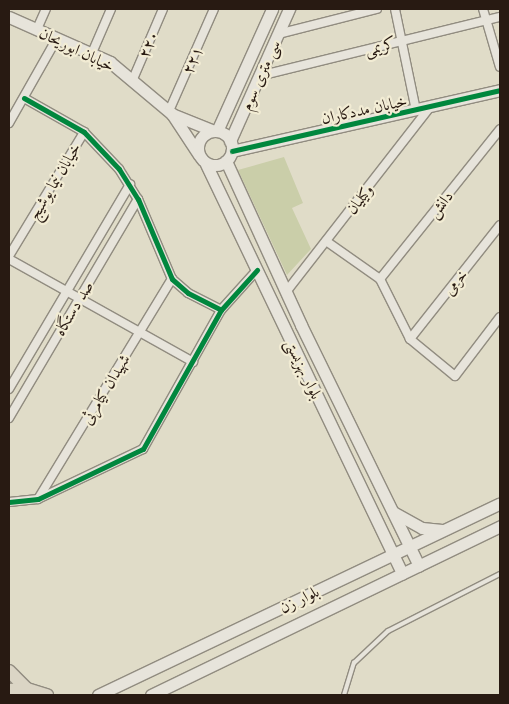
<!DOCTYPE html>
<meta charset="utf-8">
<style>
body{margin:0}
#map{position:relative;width:509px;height:704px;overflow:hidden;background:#e0dcc8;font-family:"Libre Caslon Text",Amiri,serif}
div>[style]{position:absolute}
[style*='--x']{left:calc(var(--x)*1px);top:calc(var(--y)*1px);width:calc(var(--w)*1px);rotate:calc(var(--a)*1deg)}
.green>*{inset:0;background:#cacea9}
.roads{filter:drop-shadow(1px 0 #918c80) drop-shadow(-1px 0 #918c80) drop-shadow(0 1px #918c80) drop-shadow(0 -1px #918c80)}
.lane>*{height:4px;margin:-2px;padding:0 2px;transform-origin:2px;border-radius:2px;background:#e7e4db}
.street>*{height:8px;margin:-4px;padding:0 4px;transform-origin:4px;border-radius:4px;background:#e7e4db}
.secondary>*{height:11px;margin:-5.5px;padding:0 5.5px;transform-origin:5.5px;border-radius:5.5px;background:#e7e4db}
.secondary>.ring{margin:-5.5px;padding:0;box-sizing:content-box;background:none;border:11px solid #e7e4db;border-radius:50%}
.primary>*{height:12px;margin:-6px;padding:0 6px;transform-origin:6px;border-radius:6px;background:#dbd5c5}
.cycleway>*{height:5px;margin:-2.5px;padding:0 2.5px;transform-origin:2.5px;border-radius:2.5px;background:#00873e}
span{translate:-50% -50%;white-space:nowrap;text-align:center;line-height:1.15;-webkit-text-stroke:4.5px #f2ecd4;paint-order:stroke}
.street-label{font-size:16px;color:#281a12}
.frame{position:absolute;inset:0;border:10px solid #281a12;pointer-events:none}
</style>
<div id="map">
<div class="green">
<div style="clip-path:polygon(284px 157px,303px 203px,292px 208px,311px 249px,287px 275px,238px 170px)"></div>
</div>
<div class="roads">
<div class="lane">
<div style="--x:344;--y:695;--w:34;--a:-73"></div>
<div style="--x:354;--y:663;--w:47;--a:-43.3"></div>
<div style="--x:388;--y:631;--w:126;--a:-27"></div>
</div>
<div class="street">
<div style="--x:395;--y:9;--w:103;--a:78.3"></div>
<div style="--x:483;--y:9;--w:60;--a:73.7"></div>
<div style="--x:37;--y:29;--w:22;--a:-66"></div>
<div style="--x:278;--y:34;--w:102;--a:-14.2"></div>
<div style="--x:92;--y:53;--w:48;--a:-66.6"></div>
<div style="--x:259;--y:76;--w:248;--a:-13.8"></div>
<div style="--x:133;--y:79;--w:76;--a:-66.8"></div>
<div style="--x:24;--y:98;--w:69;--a:29.5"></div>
<div style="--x:84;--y:132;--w:51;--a:46.6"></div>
<div style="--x:119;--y:169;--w:36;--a:58"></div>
<div style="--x:138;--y:199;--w:87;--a:67"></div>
<div style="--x:172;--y:279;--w:21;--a:41"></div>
<div style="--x:188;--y:293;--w:37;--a:27"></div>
<div style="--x:221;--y:310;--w:54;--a:-48"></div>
<div style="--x:169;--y:111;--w:111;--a:-66.2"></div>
<div style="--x:9;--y:123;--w:98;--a:-60.5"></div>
<div style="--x:326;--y:241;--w:66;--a:35.1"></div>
<div style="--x:380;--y:279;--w:67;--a:63.4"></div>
<div style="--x:410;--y:339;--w:58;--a:39.4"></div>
<div style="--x:455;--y:376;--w:74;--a:-52.7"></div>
<div style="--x:9;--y:256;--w:145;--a:-58.8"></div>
<div style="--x:9;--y:259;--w:211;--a:29.2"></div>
<div style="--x:380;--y:279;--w:192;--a:-51.3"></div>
<div style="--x:286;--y:292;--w:236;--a:-52.1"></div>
<div style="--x:410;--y:339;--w:145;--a:-51.7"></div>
<div style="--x:9;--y:389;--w:238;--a:-59.4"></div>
<div style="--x:9;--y:418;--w:254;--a:-59.5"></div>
<div style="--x:38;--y:499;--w:258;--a:-58.7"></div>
<div style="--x:9;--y:502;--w:29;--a:-6"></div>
<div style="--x:38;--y:499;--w:116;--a:-25.5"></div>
<div style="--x:143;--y:449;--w:159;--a:-60.7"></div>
</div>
<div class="secondary">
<div style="--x:9;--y:17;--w:111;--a:24"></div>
<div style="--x:110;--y:62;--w:81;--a:40"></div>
<div style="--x:172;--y:114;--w:49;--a:56.6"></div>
<div style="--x:172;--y:114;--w:45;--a:22"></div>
<div class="ring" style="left:198px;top:131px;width:23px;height:23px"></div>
<div style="--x:217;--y:131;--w:134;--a:-65.7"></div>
<div style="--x:230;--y:141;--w:145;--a:-65.9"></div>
<div style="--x:232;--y:151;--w:275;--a:-12.8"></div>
<div style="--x:226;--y:161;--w:180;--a:65.4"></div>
<div style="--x:301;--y:325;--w:268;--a:63.9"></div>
<div style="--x:206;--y:164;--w:454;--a:64.4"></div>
<div style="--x:393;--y:512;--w:33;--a:29"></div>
<div style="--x:422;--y:528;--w:20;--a:6"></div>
<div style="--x:98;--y:695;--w:445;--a:-25.5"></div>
<div style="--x:151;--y:695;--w:388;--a:-25.8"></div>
</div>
<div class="primary">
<div style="--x:9;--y:671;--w:25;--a:45"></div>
<div style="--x:9;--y:690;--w:18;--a:-3"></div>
<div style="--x:27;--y:689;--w:21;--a:17"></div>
</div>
</div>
<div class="cycleway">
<div style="--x:24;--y:98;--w:69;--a:29.5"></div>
<div style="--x:84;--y:132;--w:51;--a:46.6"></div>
<div style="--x:119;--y:169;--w:36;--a:58"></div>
<div style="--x:138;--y:199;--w:87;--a:67"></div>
<div style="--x:172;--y:279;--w:21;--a:41"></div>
<div style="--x:188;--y:293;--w:37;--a:27"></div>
<div style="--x:221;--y:310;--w:54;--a:-48"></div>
<div style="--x:232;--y:151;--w:275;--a:-12.8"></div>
<div style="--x:9;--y:502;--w:29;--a:-6"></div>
<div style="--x:38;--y:499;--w:116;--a:-25.5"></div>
<div style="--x:143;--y:449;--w:159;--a:-60.7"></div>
</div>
<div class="street-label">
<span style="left:148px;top:44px;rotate:-67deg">۲۲۰</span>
<span style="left:380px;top:46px;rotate:-14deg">کریمی</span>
<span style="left:77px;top:49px;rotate:26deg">خیابان ابوریحان</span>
<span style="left:192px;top:60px;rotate:-66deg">۲۲۱</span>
<span style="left:260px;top:75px;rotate:-66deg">سی متری سوم</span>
<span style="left:364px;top:109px;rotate:-12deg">خیابان مددکاران</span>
<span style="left:54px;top:181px;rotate:-59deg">خیابان نیما یوشیج</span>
<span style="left:359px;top:199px;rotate:-52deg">وکیلیان</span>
<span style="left:440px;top:204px;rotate:-51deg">دانش</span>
<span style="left:455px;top:282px;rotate:-52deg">خرمی</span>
<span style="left:73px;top:308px;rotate:-59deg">صد دستگاه</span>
<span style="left:304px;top:369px;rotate:64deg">بلوار بهزیستی</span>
<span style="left:105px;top:389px;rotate:-59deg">شهیدان کیامرثی</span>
<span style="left:299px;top:599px;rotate:-26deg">بلوار زن</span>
</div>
<div class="frame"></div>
</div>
